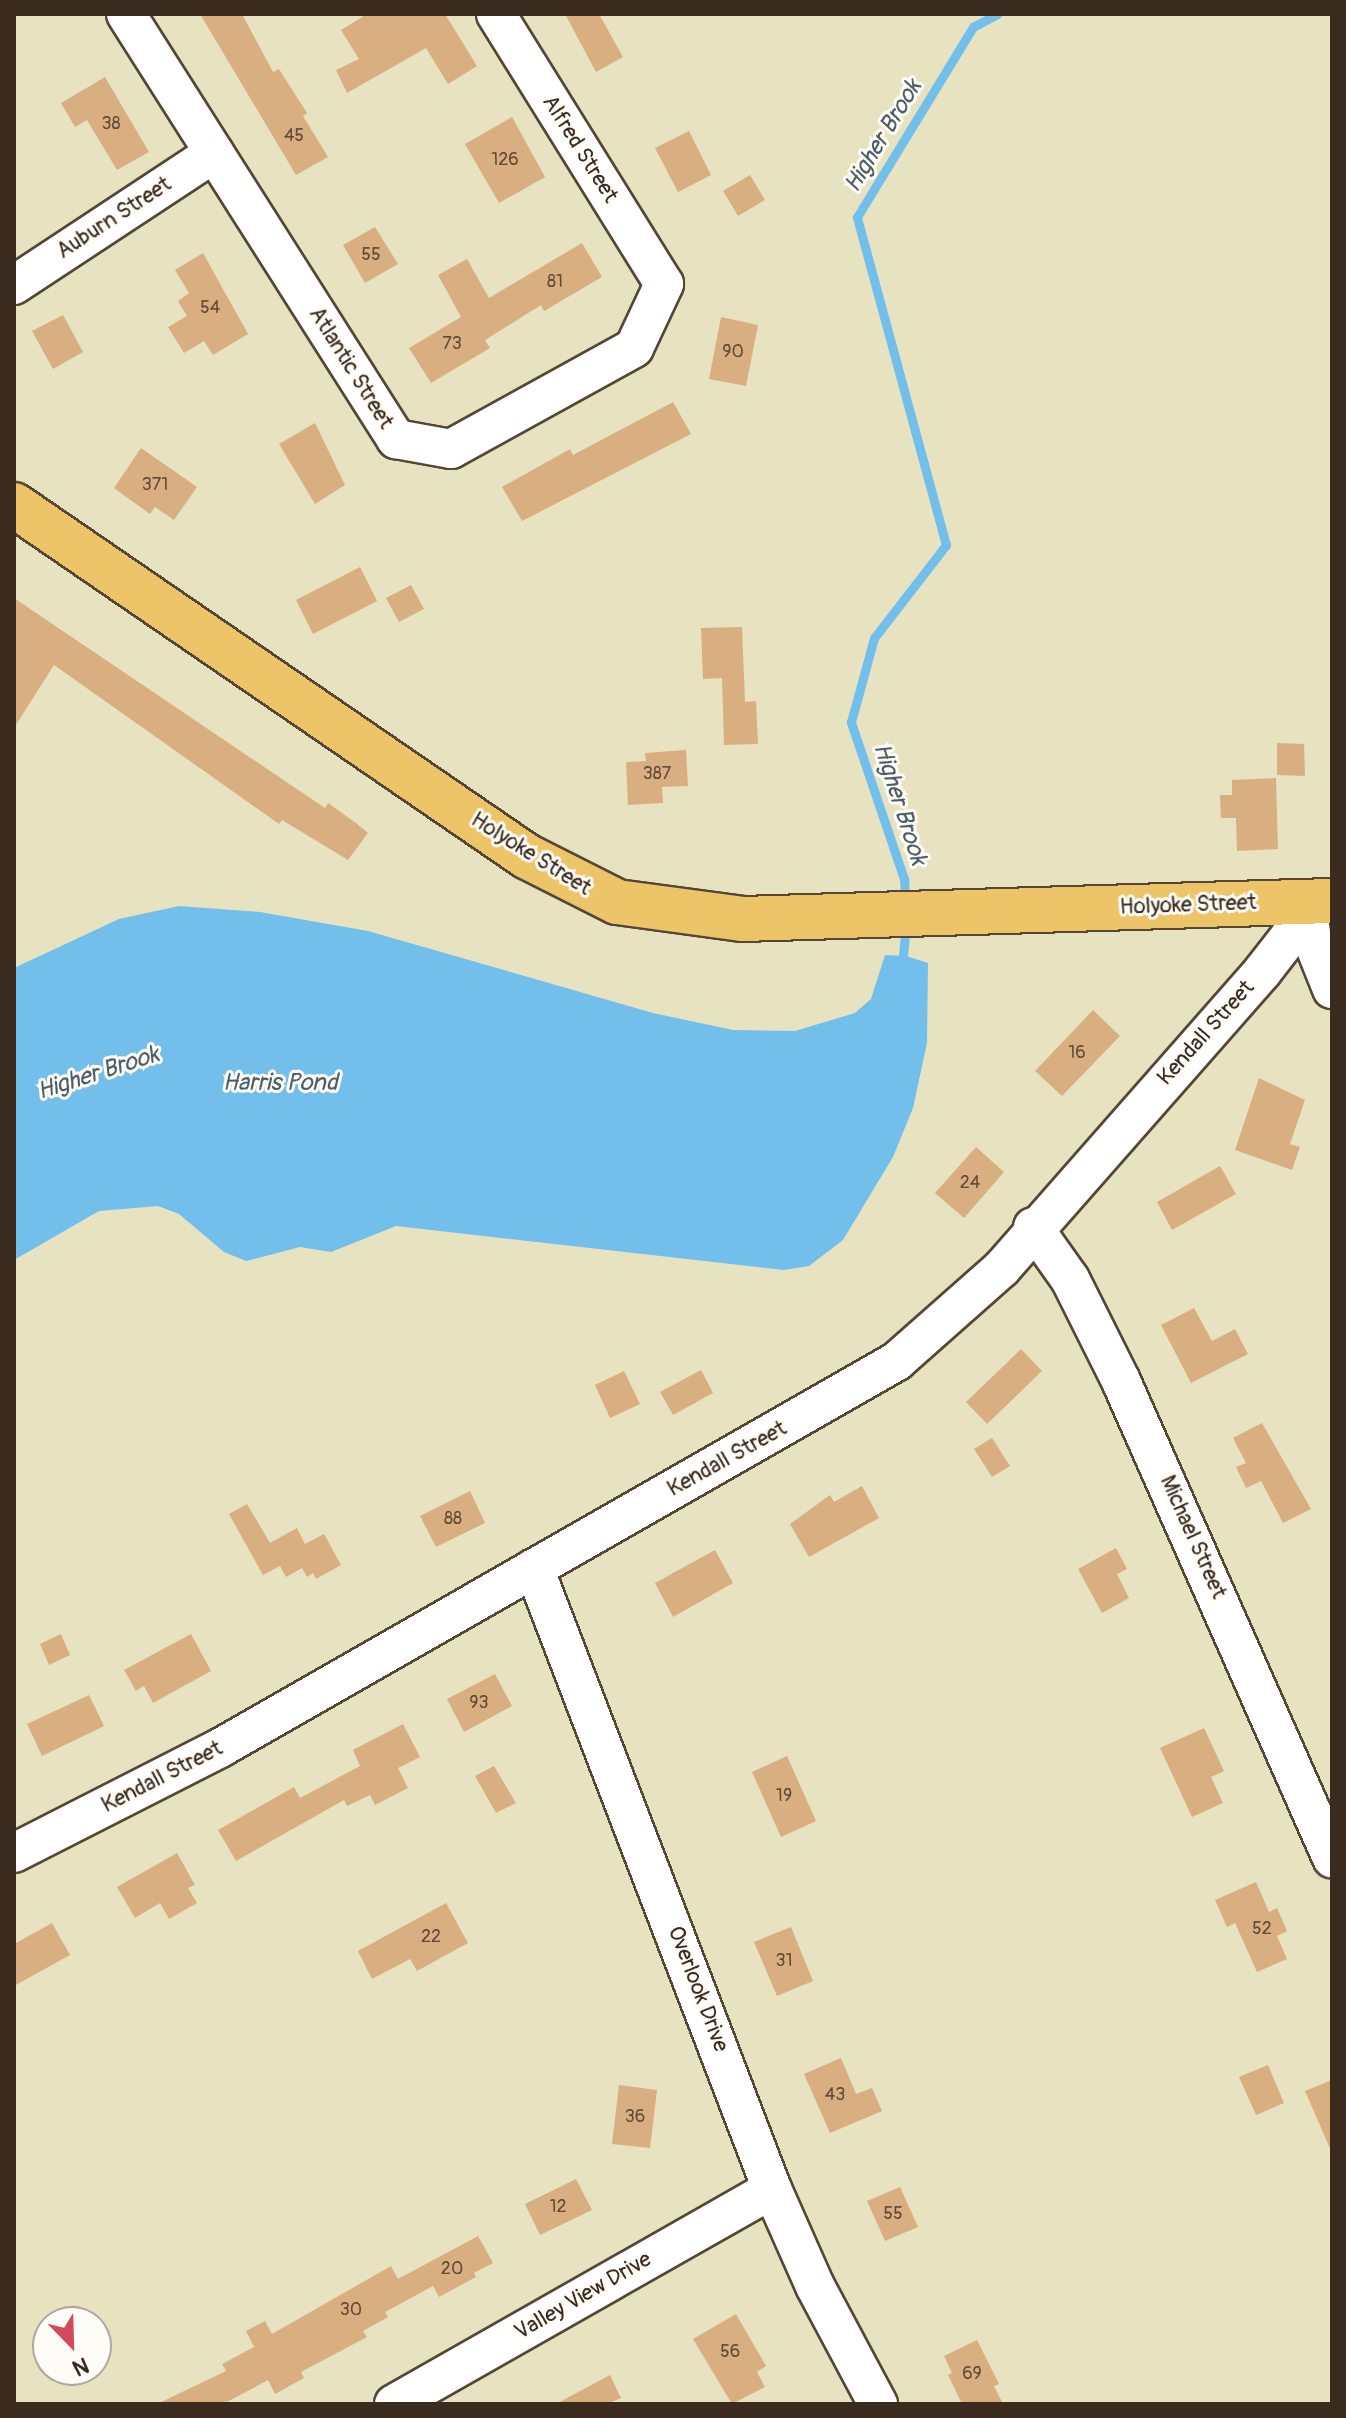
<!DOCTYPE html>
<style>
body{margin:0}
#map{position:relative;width:1346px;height:2418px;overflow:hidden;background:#e7e2c0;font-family:Pangolin,sans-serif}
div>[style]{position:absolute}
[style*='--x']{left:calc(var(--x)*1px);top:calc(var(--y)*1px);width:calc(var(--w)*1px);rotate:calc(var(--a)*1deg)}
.water>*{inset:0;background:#72bfec}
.stream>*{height:9px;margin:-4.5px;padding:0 4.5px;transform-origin:4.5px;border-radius:4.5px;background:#72bfec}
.building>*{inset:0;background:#d9af81}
.roads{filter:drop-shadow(2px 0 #554636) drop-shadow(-2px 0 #554636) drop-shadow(0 2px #554636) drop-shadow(0 -2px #554636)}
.minor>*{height:38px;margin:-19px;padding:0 19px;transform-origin:19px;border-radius:19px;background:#fff}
.major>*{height:44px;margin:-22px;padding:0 22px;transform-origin:22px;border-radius:22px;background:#eec469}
span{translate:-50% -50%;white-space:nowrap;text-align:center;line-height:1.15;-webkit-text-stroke:6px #fdfcf7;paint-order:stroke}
.number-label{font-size:18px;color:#624b37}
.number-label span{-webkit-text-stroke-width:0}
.street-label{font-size:22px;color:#3b2a1e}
.water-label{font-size:24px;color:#4e5e66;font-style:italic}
.frame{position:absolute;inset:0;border:16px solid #3b2a1e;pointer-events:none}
.north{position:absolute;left:32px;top:2306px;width:80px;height:80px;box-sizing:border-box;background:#fdfcf7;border:2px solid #afa8a0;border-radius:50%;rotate:157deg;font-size:22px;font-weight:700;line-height:32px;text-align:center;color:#3b2a1e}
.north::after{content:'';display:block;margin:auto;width:28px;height:36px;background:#d1495b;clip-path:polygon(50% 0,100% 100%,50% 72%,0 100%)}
</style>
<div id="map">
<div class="water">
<div style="clip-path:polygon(179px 906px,260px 912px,368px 931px,653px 1013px,733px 1030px,795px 1031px,855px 1013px,871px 999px,885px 955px,906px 956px,928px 963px,927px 1043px,913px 1108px,893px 1157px,843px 1240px,809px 1266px,784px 1270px,396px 1226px,331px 1252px,300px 1247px,246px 1261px,224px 1252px,179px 1214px,158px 1206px,99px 1211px,14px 1260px,14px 968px,119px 919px)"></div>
</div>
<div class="stream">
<div style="--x:905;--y:902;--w:23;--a:-92"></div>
<div style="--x:904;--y:879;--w:166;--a:-108.7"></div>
<div style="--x:851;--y:722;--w:87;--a:-74.7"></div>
<div style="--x:874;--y:638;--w:118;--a:-52.3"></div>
<div style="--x:946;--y:545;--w:340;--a:-105.2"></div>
<div style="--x:857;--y:217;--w:223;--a:-58.6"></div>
<div style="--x:973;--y:27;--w:27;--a:-28"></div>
<div style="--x:902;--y:965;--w:40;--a:-84.3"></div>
</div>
<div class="building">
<div style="clip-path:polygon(200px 14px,242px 14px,273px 72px,279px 69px,307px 113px,303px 116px,328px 157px,296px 175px)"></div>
<div style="clip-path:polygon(367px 14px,445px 14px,477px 66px,448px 84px,426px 48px,347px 93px,336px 70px,359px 59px,341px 30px)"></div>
<div style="clip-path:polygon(565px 14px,599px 14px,623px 57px,596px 72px)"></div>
<div style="clip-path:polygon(105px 77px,149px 152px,117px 170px,87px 120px,75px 127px,61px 103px)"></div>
<div style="clip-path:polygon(512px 117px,545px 177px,499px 203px,465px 144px)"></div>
<div style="clip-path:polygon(689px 131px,711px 175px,678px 192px,655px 148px)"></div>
<div style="clip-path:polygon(750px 175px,765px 200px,738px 216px,723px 191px)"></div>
<div style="clip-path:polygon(375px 227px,398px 264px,365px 283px,343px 245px)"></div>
<div style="clip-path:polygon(582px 243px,602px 277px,544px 311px,541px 305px,485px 340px,490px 348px,431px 383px,409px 348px,461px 317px,438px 275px,467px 259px,489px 298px)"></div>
<div style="clip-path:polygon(203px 253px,248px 334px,213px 355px,204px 341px,184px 353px,168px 327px,187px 316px,178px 301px,189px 293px,175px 270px)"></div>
<div style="clip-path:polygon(63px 315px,83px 352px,53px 369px,32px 331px)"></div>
<div style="clip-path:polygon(721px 317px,758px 325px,746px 386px,709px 379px)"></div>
<div style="clip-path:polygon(673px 402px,691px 434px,522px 521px,502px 487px,570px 449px,573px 455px)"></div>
<div style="clip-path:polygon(315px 423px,345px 485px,315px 504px,279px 444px)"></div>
<div style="clip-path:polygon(141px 448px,197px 487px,174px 520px,155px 507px,150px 514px,114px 488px)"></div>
<div style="clip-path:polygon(360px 567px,377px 601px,313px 634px,296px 600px)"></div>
<div style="clip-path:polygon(411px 585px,424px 609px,399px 622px,386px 598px)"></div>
<div style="clip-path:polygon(14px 598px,325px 808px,328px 803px,356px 823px,368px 833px,348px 860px,282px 820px,279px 824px,54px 665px,14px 728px)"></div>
<div style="clip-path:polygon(742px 627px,745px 702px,756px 701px,758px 744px,724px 745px,722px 678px,703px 679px,701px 628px)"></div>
<div style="clip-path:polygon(1277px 743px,1304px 744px,1305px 776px,1277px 775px)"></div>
<div style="clip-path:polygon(686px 750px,688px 786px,662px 787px,663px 803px,628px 805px,626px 762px,646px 761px,645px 753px)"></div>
<div style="clip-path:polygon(1276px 778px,1278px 849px,1237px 851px,1236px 818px,1221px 818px,1220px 795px,1232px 795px,1232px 780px)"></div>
<div style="clip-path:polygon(1093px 1010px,1120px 1036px,1062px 1096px,1035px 1071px)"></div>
<div style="clip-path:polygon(1259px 1078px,1305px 1100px,1290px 1144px,1300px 1147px,1292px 1170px,1235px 1150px)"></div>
<div style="clip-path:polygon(976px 1147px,1004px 1172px,964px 1218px,935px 1193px)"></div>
<div style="clip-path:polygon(1220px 1166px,1236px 1194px,1172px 1230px,1157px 1202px)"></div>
<div style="clip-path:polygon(1194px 1308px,1212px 1341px,1235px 1329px,1248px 1354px,1191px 1383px,1161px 1325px)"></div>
<div style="clip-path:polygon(1021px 1349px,1042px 1371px,987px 1424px,966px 1402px)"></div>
<div style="clip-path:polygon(701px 1370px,713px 1393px,673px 1415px,660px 1392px)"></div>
<div style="clip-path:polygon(624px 1371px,640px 1404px,610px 1418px,595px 1385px)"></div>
<div style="clip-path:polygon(1262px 1423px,1311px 1509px,1283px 1523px,1261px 1481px,1246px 1488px,1236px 1467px,1246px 1463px,1233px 1438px)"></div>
<div style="clip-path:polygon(992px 1438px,1010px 1466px,992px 1477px,974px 1449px)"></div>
<div style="clip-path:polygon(862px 1486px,879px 1518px,809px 1557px,790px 1524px,830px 1495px,834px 1502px)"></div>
<div style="clip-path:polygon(470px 1491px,485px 1523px,436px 1547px,420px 1516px)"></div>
<div style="clip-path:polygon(247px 1504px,270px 1543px,297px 1528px,305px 1544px,324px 1534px,341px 1565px,316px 1579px,313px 1573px,307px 1577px,302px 1568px,286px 1577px,280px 1566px,263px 1575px,229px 1514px)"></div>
<div style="clip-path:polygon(1116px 1548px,1127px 1569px,1117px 1574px,1129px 1598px,1102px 1613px,1078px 1569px)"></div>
<div style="clip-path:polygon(715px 1550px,733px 1583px,673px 1617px,655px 1583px)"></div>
<div style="clip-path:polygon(61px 1634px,70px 1655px,49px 1665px,40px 1644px)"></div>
<div style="clip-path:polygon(191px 1634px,211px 1671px,153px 1703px,144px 1686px,136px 1691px,124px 1670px)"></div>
<div style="clip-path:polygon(495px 1674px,512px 1706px,464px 1732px,447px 1699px)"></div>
<div style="clip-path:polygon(89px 1695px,104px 1726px,42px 1756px,27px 1724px)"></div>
<div style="clip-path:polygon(403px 1724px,420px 1757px,398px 1768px,408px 1788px,375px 1805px,370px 1795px,347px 1806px,344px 1800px,236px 1861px,218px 1830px,294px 1787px,300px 1798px,360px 1766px,353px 1750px)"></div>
<div style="clip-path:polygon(1204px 1728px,1224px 1771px,1211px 1777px,1223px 1803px,1192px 1817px,1160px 1748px)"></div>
<div style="clip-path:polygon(787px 1756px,816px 1821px,781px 1837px,752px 1772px)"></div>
<div style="clip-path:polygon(494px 1766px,516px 1803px,496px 1813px,475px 1776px)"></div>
<div style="clip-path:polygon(177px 1853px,195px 1885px,188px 1888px,197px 1903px,169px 1919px,160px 1903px,135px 1918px,117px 1887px)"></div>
<div style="clip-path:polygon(1256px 1882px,1269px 1912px,1277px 1908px,1287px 1931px,1277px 1936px,1287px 1959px,1257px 1972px,1235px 1923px,1227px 1927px,1215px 1900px)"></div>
<div style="clip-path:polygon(446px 1903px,468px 1943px,417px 1971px,410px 1959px,372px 1979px,358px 1951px)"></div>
<div style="clip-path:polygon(52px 1923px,70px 1955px,14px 1986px,14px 1944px)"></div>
<div style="clip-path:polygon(791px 1927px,813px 1981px,777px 1996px,754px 1942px)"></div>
<div style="clip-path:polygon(841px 2058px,856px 2094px,872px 2088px,882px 2111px,830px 2133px,804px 2074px)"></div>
<div style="clip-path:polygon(1268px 2065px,1284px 2103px,1256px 2115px,1239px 2077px)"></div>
<div style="clip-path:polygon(1332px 2080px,1332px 2153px,1305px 2091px)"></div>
<div style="clip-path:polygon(619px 2085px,657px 2090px,650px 2148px,612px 2144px)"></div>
<div style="clip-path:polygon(576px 2179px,592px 2210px,540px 2235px,525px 2204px)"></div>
<div style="clip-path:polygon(900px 2187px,918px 2227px,885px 2241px,867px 2201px)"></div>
<div style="clip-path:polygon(478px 2236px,493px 2263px,474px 2273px,476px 2277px,439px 2297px,433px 2286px,385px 2312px,388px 2317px,363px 2331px,367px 2337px,301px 2372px,304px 2378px,275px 2394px,268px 2380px,223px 2404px,157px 2404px,226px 2371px,222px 2364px,254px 2347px,246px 2331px,265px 2321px,272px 2334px,391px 2266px,398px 2279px)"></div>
<div style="clip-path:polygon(736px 2314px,766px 2366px,757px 2372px,765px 2387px,732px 2404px,693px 2339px)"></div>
<div style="clip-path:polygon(977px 2340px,999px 2384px,994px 2386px,1003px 2404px,962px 2404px,948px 2375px,952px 2373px,944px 2356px)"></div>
<div style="clip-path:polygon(610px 2375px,621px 2398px,607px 2404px,556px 2404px)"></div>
</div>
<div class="roads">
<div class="minor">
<div style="--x:126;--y:14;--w:504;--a:57.57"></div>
<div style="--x:396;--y:439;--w:56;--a:10.3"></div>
<div style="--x:451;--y:449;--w:209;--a:-28.9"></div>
<div style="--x:634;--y:348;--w:71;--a:-64.9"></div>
<div style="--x:664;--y:284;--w:318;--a:-121.9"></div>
<div style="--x:14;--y:285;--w:240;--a:-33.4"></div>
<div style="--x:1306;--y:901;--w:38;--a:81"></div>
<div style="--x:1312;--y:939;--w:54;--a:68.2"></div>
<div style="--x:1033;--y:1227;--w:64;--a:54.6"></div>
<div style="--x:1070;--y:1279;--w:114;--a:63.4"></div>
<div style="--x:1121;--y:1381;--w:522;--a:66.14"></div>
<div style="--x:534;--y:1568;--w:665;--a:69.03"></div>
<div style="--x:772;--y:2189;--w:106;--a:66.1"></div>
<div style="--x:815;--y:2286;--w:134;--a:61.9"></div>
<div style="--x:14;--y:1853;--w:231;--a:-27"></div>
<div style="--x:220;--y:1748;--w:780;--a:-29.75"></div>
<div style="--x:897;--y:1361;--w:140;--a:-41.5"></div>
<div style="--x:1002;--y:1268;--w:394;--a:-48.7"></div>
<div style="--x:1262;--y:972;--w:46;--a:-52.1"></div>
<div style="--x:1290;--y:936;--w:38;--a:-65"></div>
<div style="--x:394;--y:2404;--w:435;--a:-29.6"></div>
</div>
<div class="major">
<div style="--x:14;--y:505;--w:621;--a:34.43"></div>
<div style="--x:526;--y:856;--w:102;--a:26.8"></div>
<div style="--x:617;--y:902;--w:126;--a:7.7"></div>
<div style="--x:742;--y:919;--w:590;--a:-1.75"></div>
</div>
</div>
<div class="number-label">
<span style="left:111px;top:124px">38</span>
<span style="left:294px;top:136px">45</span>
<span style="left:505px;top:160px">126</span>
<span style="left:371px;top:255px">55</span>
<span style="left:555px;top:282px">81</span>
<span style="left:210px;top:308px">54</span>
<span style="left:452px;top:344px">73</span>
<span style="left:733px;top:352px">90</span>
<span style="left:155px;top:485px">371</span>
<span style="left:657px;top:774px">387</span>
<span style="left:1077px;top:1053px">16</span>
<span style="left:970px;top:1183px">24</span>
<span style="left:453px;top:1519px">88</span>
<span style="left:479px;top:1703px">93</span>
<span style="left:784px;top:1796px">19</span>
<span style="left:1262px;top:1929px">52</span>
<span style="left:431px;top:1937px">22</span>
<span style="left:784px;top:1961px">31</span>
<span style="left:835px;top:2095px">43</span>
<span style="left:635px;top:2117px">36</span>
<span style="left:558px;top:2207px">12</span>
<span style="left:893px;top:2214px">55</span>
<span style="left:452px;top:2269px">20</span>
<span style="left:351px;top:2310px">30</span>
<span style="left:730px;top:2352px">56</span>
<span style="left:972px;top:2374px">69</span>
</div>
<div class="street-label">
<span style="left:580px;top:149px;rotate:58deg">Alfred Street</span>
<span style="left:114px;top:218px;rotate:-33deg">Auburn Street</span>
<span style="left:351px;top:368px;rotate:58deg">Atlantic Street</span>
<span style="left:531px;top:854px;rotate:32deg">Holyoke Street</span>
<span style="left:1188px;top:905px;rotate:-2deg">Holyoke Street</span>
<span style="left:1206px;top:1033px;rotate:-48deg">Kendall Street</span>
<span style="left:727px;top:1459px;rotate:-29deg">Kendall Street</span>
<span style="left:1193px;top:1537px;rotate:66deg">Michael Street</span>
<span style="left:162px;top:1777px;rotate:-27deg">Kendall Street</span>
<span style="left:698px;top:1989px;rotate:69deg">Overlook Drive</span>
<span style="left:583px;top:2296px;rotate:-30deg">Valley View Drive</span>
</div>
<div class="water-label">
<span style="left:883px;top:136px;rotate:-59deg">Higher Brook</span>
<span style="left:900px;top:804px;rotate:72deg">Higher Brook</span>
<span style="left:98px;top:1073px;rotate:-18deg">Higher Brook</span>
<span style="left:280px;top:1083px">Harris Pond</span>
</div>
<div class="frame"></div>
<div class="north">N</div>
</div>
